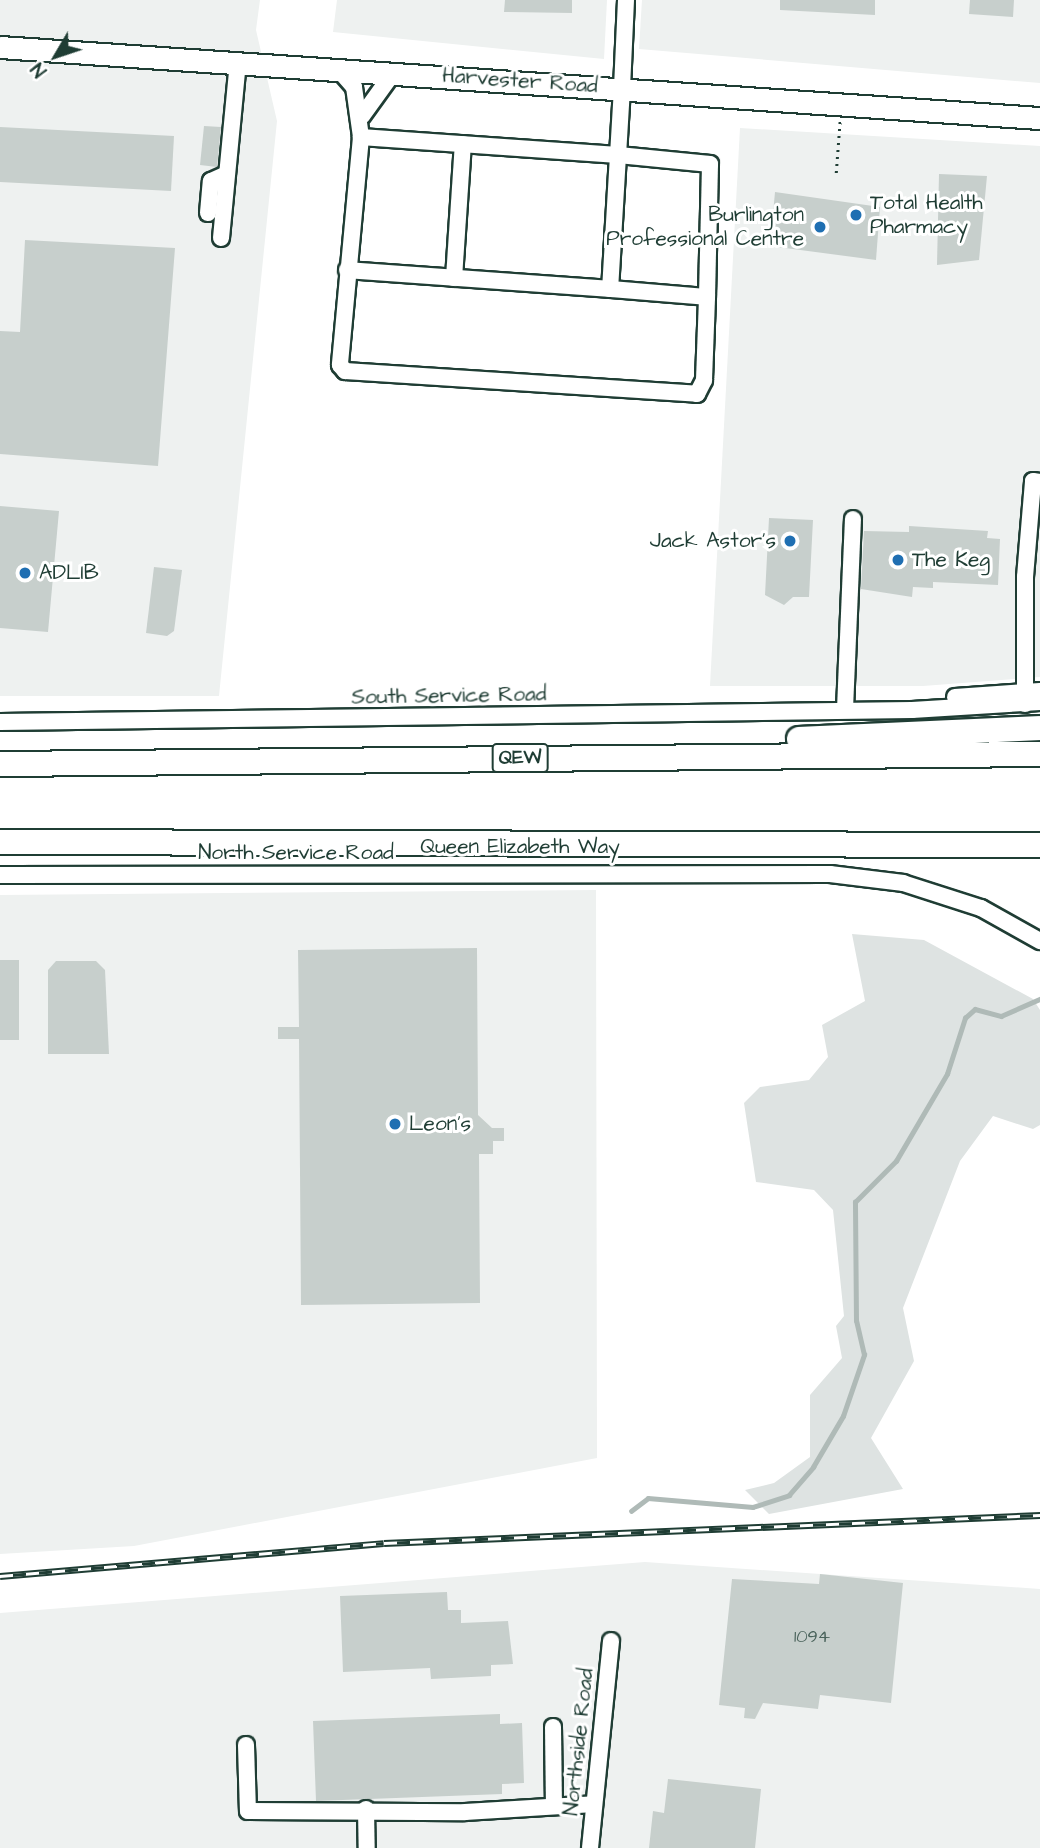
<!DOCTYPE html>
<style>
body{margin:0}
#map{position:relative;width:1040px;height:1848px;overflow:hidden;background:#fff;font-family:"Architects Daughter",sans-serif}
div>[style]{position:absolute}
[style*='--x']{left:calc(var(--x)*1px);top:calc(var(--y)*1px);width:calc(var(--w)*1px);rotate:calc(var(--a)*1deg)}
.built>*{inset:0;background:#eef1f0}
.green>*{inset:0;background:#dee3e2}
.stream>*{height:4.5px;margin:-2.25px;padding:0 2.25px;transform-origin:2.25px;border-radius:2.25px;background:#afbab7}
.building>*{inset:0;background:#c7cfcc}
.path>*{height:2.5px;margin-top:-1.25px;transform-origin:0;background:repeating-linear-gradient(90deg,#1f3d34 0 2px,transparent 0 7px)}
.roads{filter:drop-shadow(2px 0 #1f3d34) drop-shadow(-2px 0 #1f3d34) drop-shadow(0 2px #1f3d34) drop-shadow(0 -2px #1f3d34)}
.minor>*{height:16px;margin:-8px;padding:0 8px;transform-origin:8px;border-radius:8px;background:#fff}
.major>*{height:21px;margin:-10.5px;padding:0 10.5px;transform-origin:10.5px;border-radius:10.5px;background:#fff}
.highway>*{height:24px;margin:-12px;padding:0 12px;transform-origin:12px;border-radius:12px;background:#fff}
.rail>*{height:7px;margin-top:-3.5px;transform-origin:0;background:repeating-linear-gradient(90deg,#fff 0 13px,#1f3d34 0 26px);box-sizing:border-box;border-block:2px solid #1f3d34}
.dots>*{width:19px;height:19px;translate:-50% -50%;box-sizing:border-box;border:4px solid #fff;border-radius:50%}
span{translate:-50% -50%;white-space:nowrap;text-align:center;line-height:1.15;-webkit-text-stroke:6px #fff;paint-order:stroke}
.number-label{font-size:18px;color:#49625a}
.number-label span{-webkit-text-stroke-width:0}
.shield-label span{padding:2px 5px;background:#fff;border:2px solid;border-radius:5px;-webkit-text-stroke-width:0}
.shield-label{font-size:19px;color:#1f3d34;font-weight:700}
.street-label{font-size:21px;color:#1f3d34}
.poi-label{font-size:21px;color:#1f3d34}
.left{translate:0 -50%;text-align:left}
.right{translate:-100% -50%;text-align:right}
.north{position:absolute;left:21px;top:21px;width:70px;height:70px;-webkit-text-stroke:5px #fff;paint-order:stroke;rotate:231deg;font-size:19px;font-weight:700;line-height:28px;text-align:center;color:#1f3d34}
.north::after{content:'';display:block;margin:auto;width:24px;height:32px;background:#1f3d34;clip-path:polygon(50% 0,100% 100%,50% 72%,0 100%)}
</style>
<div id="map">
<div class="built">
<div style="clip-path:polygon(0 0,260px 0,256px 30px,277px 121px,219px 696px,0 696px)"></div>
<div style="clip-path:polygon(337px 0,607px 0,604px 59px,333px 32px)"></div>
<div style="clip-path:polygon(642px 0,1040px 0,1040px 83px,639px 49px)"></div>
<div style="clip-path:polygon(740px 128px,1040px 146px,1040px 677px,923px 686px,710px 686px)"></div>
<div style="clip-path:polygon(596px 890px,597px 1458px,134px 1546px,0 1554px,0 895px)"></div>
<div style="clip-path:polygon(645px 1562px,1040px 1589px,1040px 1848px,0 1848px,0 1613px)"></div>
</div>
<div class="green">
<div style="clip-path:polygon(852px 934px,924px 940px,1033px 999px,1040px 1010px,1040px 1125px,1033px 1129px,993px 1116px,960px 1161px,903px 1308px,914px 1361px,871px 1438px,903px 1489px,769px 1514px,745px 1490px,774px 1483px,810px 1457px,810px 1395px,842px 1358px,836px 1326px,844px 1316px,833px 1210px,814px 1190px,756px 1182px,744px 1103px,760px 1087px,809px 1080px,828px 1057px,822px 1025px,865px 1001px)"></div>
</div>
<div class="stream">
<div style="--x:631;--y:1511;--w:21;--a:-37"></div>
<div style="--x:648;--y:1498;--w:105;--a:4.9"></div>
<div style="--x:753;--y:1507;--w:38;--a:-18"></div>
<div style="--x:789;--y:1495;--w:37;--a:-49"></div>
<div style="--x:813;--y:1467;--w:59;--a:-59.5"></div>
<div style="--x:843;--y:1416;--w:65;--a:-71"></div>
<div style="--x:864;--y:1355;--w:35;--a:-103"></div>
<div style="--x:856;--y:1321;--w:119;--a:-90.5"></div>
<div style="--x:855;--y:1202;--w:58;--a:-45"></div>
<div style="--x:896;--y:1161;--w:101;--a:-59.6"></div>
<div style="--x:947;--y:1074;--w:59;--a:-72.2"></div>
<div style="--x:965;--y:1018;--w:13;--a:-42"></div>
<div style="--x:975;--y:1009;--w:27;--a:15"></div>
<div style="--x:1001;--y:1016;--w:43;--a:-23.6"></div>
</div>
<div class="building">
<div style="clip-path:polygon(505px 0,572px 0,572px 13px,504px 12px)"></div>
<div style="clip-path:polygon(780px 0,875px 0,875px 15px,780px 10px)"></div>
<div style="clip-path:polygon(970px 0,1014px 0,1013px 17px,969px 14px)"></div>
<div style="clip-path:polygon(204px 126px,221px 127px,217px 167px,200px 165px)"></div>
<div style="clip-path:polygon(0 127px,174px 136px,171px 191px,0 182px)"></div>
<div style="clip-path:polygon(939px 174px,987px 176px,979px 260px,937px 265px)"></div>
<div style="clip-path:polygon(775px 192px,880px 207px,876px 260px,770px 246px)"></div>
<div style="clip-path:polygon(25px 240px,175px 248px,158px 466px,0 454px,0 331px,20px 332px)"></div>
<div style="clip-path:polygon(0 506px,59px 511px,48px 632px,0 628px)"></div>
<div style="clip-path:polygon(769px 518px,813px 520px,809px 597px,793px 597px,784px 605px,765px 595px)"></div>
<div style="clip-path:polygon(909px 526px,988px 531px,987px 538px,1000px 539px,998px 585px,933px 582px,933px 588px,913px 587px,912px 597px,861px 589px,864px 531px,909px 532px)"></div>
<div style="clip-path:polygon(154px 567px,182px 570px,174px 631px,167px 636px,146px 633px)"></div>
<div style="clip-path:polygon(477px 948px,478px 1115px,492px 1128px,504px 1128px,504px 1141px,493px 1141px,493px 1154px,479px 1154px,480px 1303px,301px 1305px,299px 1039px,278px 1039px,278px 1027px,299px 1027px,298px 950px)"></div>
<div style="clip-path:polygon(0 960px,19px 960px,19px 1040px,0 1040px)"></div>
<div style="clip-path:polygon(56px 961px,96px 961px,105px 970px,109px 1054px,48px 1054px,48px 970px)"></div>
<div style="clip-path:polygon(820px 1574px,903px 1583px,891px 1703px,820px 1695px,818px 1709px,763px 1703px,755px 1719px,744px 1718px,745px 1708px,719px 1705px,732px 1579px,819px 1584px)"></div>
<div style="clip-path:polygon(447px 1592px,448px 1610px,461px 1610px,461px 1623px,508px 1621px,513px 1664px,491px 1665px,491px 1676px,431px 1679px,430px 1668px,343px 1672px,340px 1596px)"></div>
<div style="clip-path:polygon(500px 1714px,500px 1724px,522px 1723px,524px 1783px,502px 1784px,502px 1794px,316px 1801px,313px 1721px)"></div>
<div style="clip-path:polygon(668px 1779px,761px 1789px,755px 1848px,649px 1848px,653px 1811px,664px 1813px)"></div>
</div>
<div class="path">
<div style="--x:836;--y:173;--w:53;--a:-85.7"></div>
</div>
<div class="roads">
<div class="minor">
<div style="--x:626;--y:0;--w:88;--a:92.6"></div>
<div style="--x:622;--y:88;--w:201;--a:93.4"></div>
<div style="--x:610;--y:289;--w:97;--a:4.7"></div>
<div style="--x:707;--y:297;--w:133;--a:-88.7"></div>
<div style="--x:710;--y:164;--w:92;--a:-174.4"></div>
<div style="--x:618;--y:155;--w:258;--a:-176"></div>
<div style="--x:361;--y:137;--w:229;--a:95.3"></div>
<div style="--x:340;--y:365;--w:8;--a:50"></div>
<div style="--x:345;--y:371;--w:353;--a:3.7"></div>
<div style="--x:697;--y:394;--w:16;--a:-63"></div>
<div style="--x:704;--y:380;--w:83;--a:-87.9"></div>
<div style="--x:339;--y:70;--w:23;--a:49"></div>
<div style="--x:354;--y:87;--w:50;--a:82"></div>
<div style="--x:362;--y:116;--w:53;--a:-54.2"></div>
<div style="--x:208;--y:213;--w:32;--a:-85"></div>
<div style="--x:211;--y:181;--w:17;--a:-24"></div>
<div style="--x:221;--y:238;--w:176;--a:-84.5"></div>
<div style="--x:347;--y:270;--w:264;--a:4.1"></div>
<div style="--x:454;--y:278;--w:134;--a:-86.2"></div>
<div style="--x:955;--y:697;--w:85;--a:-4"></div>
<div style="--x:1025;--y:704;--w:127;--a:-90"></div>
<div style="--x:1025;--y:577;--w:96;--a:-85.2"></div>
<div style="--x:1033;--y:481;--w:7;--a:8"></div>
<div style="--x:845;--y:709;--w:190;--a:-87.6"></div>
<div style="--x:0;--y:722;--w:912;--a:-0.75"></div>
<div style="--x:912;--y:710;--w:128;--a:-3.6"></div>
<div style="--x:0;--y:875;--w:830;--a:-0.07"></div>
<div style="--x:830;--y:874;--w:74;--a:7"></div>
<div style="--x:903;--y:883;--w:82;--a:17.8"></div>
<div style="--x:981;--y:908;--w:68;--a:29.2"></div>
<div style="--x:553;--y:1727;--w:79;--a:89.3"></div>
<div style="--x:246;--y:1745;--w:66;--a:88.3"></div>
<div style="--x:248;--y:1811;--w:217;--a:0.3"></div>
<div style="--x:465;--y:1812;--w:129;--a:-3.5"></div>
<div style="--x:366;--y:1809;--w:39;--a:89"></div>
<div style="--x:590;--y:1848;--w:208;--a:-84.2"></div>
</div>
<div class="major">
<div style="--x:0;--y:47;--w:1042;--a:3.91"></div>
</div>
<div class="highway">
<div style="--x:799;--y:739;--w:241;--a:-2.6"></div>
<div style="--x:0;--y:764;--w:1040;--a:-0.55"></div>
<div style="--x:0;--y:842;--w:1040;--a:0.17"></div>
</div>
</div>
<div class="rail">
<div style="--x:0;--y:1576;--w:385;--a:-4.9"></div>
<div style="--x:384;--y:1543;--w:657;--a:-2.44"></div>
</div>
<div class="dots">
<div style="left:856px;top:215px;background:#1f6fb2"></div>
<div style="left:820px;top:227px;background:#1f6fb2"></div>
<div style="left:790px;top:541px;background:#1f6fb2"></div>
<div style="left:898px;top:560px;background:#1f6fb2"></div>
<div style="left:25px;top:573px;background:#1f6fb2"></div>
<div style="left:395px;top:1124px;background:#1f6fb2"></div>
</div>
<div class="number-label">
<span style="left:812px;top:1637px">1094</span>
</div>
<div class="shield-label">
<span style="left:520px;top:758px">QEW</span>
</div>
<div class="street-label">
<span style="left:520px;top:81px;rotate:4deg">Harvester Road</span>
<span style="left:449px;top:696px;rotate:-1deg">South Service Road</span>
<span style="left:520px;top:847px">Queen Elizabeth Way</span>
<span style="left:296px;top:853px">North Service Road</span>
<span style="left:579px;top:1742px;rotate:-84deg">Northside Road</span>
</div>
<div class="poi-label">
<span class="left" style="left:870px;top:215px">Total Health<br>Pharmacy</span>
<span class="right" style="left:804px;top:227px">Burlington<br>Professional Centre</span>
<span class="right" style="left:776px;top:541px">Jack Astor's</span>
<span class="left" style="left:912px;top:560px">The Keg</span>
<span class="left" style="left:39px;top:573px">ADLIB</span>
<span class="left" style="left:409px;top:1124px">Leon's</span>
</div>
<div class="north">N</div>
</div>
